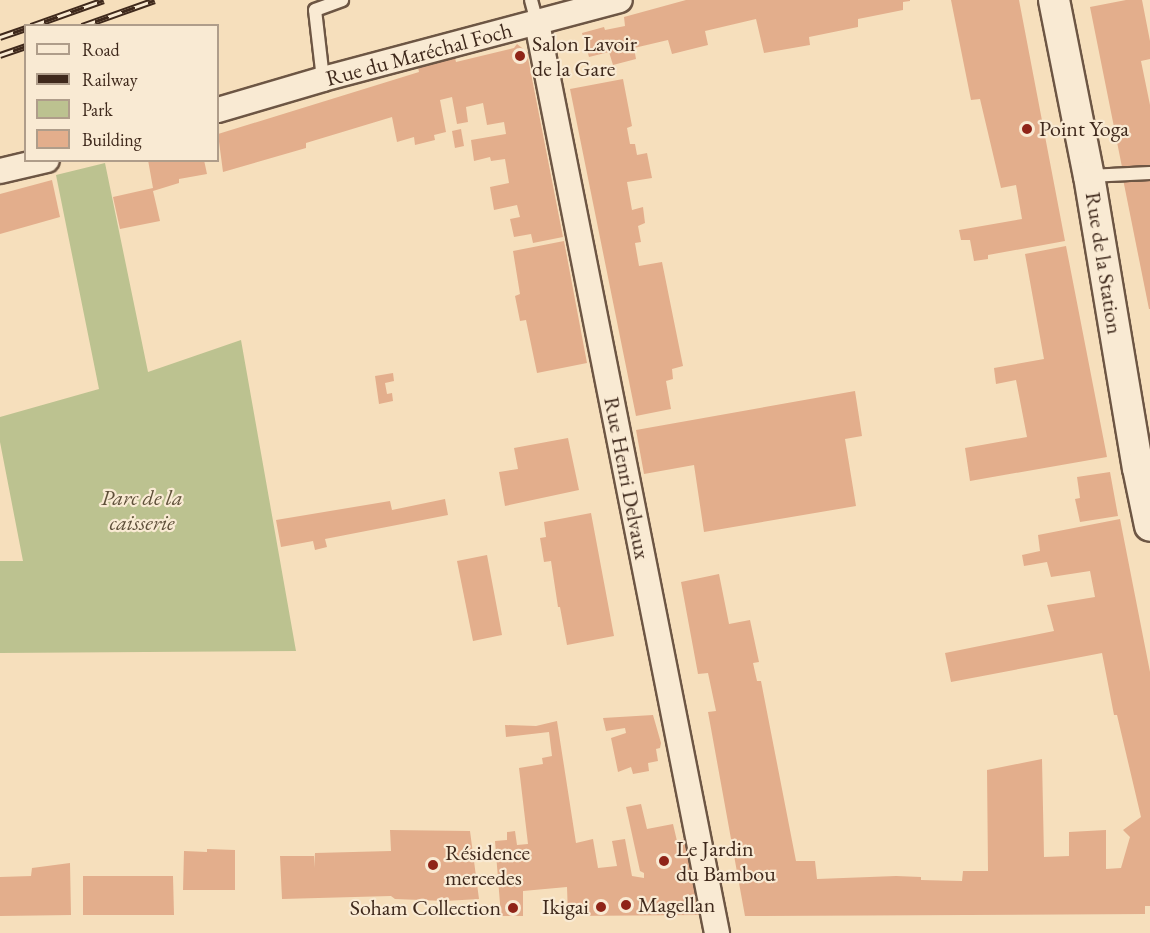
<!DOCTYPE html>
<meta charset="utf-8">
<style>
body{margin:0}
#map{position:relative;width:1150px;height:933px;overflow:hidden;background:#f6dfbc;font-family:"EB Garamond",serif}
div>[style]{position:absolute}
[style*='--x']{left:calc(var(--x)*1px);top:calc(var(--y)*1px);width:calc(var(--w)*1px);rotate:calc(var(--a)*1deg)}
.green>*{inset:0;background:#bcc290}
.building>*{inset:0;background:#e3ae8c}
.roads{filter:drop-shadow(2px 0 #6d5644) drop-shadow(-2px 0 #6d5644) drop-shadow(0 2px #6d5644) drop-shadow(0 -2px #6d5644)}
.service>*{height:12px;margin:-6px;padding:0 6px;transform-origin:6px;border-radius:6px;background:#f9ead3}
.minor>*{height:24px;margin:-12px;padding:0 12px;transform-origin:12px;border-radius:12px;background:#f9ead3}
.tertiary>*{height:30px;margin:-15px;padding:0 15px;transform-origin:15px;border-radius:15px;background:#f9ead3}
.rail>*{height:7px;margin-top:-3.5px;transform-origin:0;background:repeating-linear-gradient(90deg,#f9ead3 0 14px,#3f291c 0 28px);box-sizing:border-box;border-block:2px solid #3f291c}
.dots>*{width:16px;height:16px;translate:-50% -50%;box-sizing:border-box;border:3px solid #f9ead3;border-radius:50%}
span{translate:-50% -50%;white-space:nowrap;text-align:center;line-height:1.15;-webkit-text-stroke:4.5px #f9ead3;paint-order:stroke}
.poi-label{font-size:22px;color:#3f291c}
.left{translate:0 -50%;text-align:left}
.right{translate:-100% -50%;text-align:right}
.street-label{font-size:22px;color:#3f291c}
.park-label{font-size:22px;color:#5e4f39;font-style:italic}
.legend{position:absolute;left:24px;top:24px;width:195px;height:138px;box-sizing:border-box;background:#f9ead3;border:2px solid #af9d8a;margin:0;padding:8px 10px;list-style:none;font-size:18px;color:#3f291c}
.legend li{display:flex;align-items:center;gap:12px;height:30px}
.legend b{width:30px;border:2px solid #af9d8a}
</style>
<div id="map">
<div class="green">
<div style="clip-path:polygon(105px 163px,148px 372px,241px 340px,296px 651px,0 653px,0 561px,23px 561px,0 442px,0 417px,99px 389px,56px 175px)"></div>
</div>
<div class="building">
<div style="clip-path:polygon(686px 0,910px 0,910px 1px,903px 2px,903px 10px,858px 19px,858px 27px,809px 37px,810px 45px,764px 53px,756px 19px,705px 31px,708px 45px,672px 54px,668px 40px,634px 48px,636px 59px,613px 65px,609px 52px,589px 57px,582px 33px,604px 27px,605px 30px,625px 26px,624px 17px)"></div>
<div style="clip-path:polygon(951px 0,1019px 0,1065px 241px,988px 255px,988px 259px,974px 261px,970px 240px,961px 240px,959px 230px,1022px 219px,1016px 185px,1001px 188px,980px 99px,971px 100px)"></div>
<div style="clip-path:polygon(1126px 0,1142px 0,1150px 41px,1150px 59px,1141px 61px,1150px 105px,1150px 167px,1122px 167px,1090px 7px)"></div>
<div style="clip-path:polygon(517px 44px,530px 54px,528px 58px,563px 237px,533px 243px,531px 234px,514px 237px,510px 219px,520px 217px,517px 205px,494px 210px,490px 187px,509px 183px,505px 159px,491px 161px,490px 157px,474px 161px,471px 140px,506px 134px,504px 122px,487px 125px,483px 103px,466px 107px,468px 122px,457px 124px,452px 97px,440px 100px,446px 132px,434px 135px,435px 140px,415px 145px,414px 137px,397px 142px,392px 117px,306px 143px,306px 148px,223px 172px,218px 134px,419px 72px,418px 67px,455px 58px,456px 62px,514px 48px)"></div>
<div style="clip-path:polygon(623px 79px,632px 126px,627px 128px,630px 144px,635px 144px,637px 155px,647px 153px,652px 178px,627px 182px,632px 210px,643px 207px,645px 223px,638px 226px,641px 242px,635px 243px,639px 266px,662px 262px,683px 366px,672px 369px,673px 379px,666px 381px,671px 409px,636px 416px,570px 89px)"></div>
<div style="clip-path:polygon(461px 129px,464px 146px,455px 148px,452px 131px)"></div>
<div style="clip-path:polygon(148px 160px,204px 160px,207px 174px,179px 179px,179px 183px,153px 191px,160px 221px,120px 229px,113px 197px,153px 188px)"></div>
<div style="clip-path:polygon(1123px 179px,1150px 179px,1150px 309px,1149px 309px)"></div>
<div style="clip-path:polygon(52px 180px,60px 217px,0 234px,0 194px)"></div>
<div style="clip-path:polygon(564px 241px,587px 363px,537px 373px,526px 320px,520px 321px,515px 296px,520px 294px,513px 251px)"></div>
<div style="clip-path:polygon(1066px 246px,1107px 457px,970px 481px,965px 448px,1027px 437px,1016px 380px,996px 384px,994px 368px,1044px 359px,1025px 254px)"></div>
<div style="clip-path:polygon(393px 373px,394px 381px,385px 383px,387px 394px,392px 393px,393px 401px,379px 404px,375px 376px)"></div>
<div style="clip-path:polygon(855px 391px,862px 436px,845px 439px,856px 506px,704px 532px,694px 465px,644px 474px,636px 430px)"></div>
<div style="clip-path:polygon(568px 438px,579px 490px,505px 506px,499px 472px,518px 469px,514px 448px)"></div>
<div style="clip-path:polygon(1110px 472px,1118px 516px,1080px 522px,1075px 499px,1080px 498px,1077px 477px)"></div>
<div style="clip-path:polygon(445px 499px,448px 515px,325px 539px,327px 547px,315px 550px,313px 541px,281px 547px,276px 520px,390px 501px,392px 510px)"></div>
<div style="clip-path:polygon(591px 513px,614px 636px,567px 645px,560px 607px,558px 607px,551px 561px,544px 562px,540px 538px,546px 537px,544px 522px)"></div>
<div style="clip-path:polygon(1120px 519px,1150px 672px,1150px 906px,1145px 906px,1145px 914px,745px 916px,708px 712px,716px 711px,708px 673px,698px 674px,681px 582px,719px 574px,729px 624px,750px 620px,759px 662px,753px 663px,757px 681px,761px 681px,796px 861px,815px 861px,817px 879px,896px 876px,921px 877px,921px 880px,962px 881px,963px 871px,988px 871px,987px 770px,1042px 759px,1044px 857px,1069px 856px,1069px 832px,1106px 830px,1106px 869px,1121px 868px,1130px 837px,1123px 830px,1141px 817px,1117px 715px,1114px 715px,1102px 653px,951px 682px,945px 653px,1054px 631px,1047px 605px,1095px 597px,1090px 571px,1051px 577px,1047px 562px,1024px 566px,1022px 555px,1040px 551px,1038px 535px)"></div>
<div style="clip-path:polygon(487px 555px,502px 635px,473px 641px,457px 561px)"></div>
<div style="clip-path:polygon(653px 715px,661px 743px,660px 748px,656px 749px,658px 761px,648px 763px,649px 771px,633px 774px,631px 767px,618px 772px,611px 738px,626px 733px,625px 728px,606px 731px,603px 718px)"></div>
<div style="clip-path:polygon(557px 721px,576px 843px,593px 839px,598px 868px,617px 866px,612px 841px,625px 839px,632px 876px,644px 878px,644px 873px,640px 871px,626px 807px,641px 804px,647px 829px,673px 824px,677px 841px,685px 839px,703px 915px,568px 916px,567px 887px,523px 891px,523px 916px,501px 916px,495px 841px,507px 840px,507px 832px,515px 831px,517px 845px,528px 844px,519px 768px,543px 764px,542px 758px,552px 756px,549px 732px,506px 737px,505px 725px,536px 726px)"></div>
<div style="clip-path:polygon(390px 830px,470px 831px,479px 899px,445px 901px,395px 899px,391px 896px,282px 899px,280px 856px,314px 856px,314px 868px,315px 853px,391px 851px)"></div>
<div style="clip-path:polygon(207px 849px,235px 850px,235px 890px,183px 890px,184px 851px,207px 852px)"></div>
<div style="clip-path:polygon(70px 863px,71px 915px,0 916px,0 877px,31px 876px,32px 868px)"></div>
<div style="clip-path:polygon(83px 876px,173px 876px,174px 915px,83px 915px)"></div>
</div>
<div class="roads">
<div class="service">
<div style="--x:531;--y:0;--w:24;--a:75"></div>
<div style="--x:323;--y:79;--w:69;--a:-96.6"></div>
<div style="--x:315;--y:10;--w:29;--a:-20"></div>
<div style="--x:1089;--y:176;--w:61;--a:-2.8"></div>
</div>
<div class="minor">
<div style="--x:537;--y:23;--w:928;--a:78.81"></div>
<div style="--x:218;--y:110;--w:109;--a:-16.4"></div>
<div style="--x:323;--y:79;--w:307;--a:-14.9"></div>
<div style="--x:0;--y:171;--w:48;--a:-13.2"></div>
</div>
<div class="tertiary">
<div style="--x:1054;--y:0;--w:179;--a:78.8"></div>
<div style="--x:1089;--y:176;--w:296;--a:80.5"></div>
<div style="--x:1138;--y:468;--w:59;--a:78.3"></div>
</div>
</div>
<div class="rail">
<div style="--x:31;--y:26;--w:77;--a:-19.6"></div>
<div style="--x:82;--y:26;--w:77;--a:-19.6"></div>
<div style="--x:0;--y:37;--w:28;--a:-19"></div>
<div style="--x:0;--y:55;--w:28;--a:-19"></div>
</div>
<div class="dots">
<div style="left:520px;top:56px;background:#8f2418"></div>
<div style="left:1027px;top:129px;background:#8f2418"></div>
<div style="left:664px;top:861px;background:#8f2418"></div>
<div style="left:433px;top:865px;background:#8f2418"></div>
<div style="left:626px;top:905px;background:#8f2418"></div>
<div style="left:601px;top:907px;background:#8f2418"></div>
<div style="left:513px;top:908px;background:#8f2418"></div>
</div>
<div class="poi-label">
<span class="left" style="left:532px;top:56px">Salon Lavoir<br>de la Gare</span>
<span class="left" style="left:1039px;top:129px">Point Yoga</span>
<span class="left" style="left:676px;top:861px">Le Jardin<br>du Bambou</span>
<span class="left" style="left:445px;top:865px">Résidence<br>mercedes</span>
<span class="left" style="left:638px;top:905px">Magellan</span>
<span class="right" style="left:589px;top:907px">Ikigai</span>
<span class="right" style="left:501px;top:908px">Soham Collection</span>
</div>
<div class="street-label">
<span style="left:419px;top:54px;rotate:-15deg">Rue du Maréchal Foch</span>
<span style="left:1104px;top:263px;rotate:81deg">Rue de la Station</span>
<span style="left:627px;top:478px;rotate:79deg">Rue Henri Delvaux</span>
</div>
<div class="park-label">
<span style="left:142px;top:510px">Parc de la<br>caisserie</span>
</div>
<ul class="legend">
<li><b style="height:8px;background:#f9ead3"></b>Road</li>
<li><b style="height:8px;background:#3f291c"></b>Railway</li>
<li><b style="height:16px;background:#bcc290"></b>Park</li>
<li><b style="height:16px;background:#e3ae8c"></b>Building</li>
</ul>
</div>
